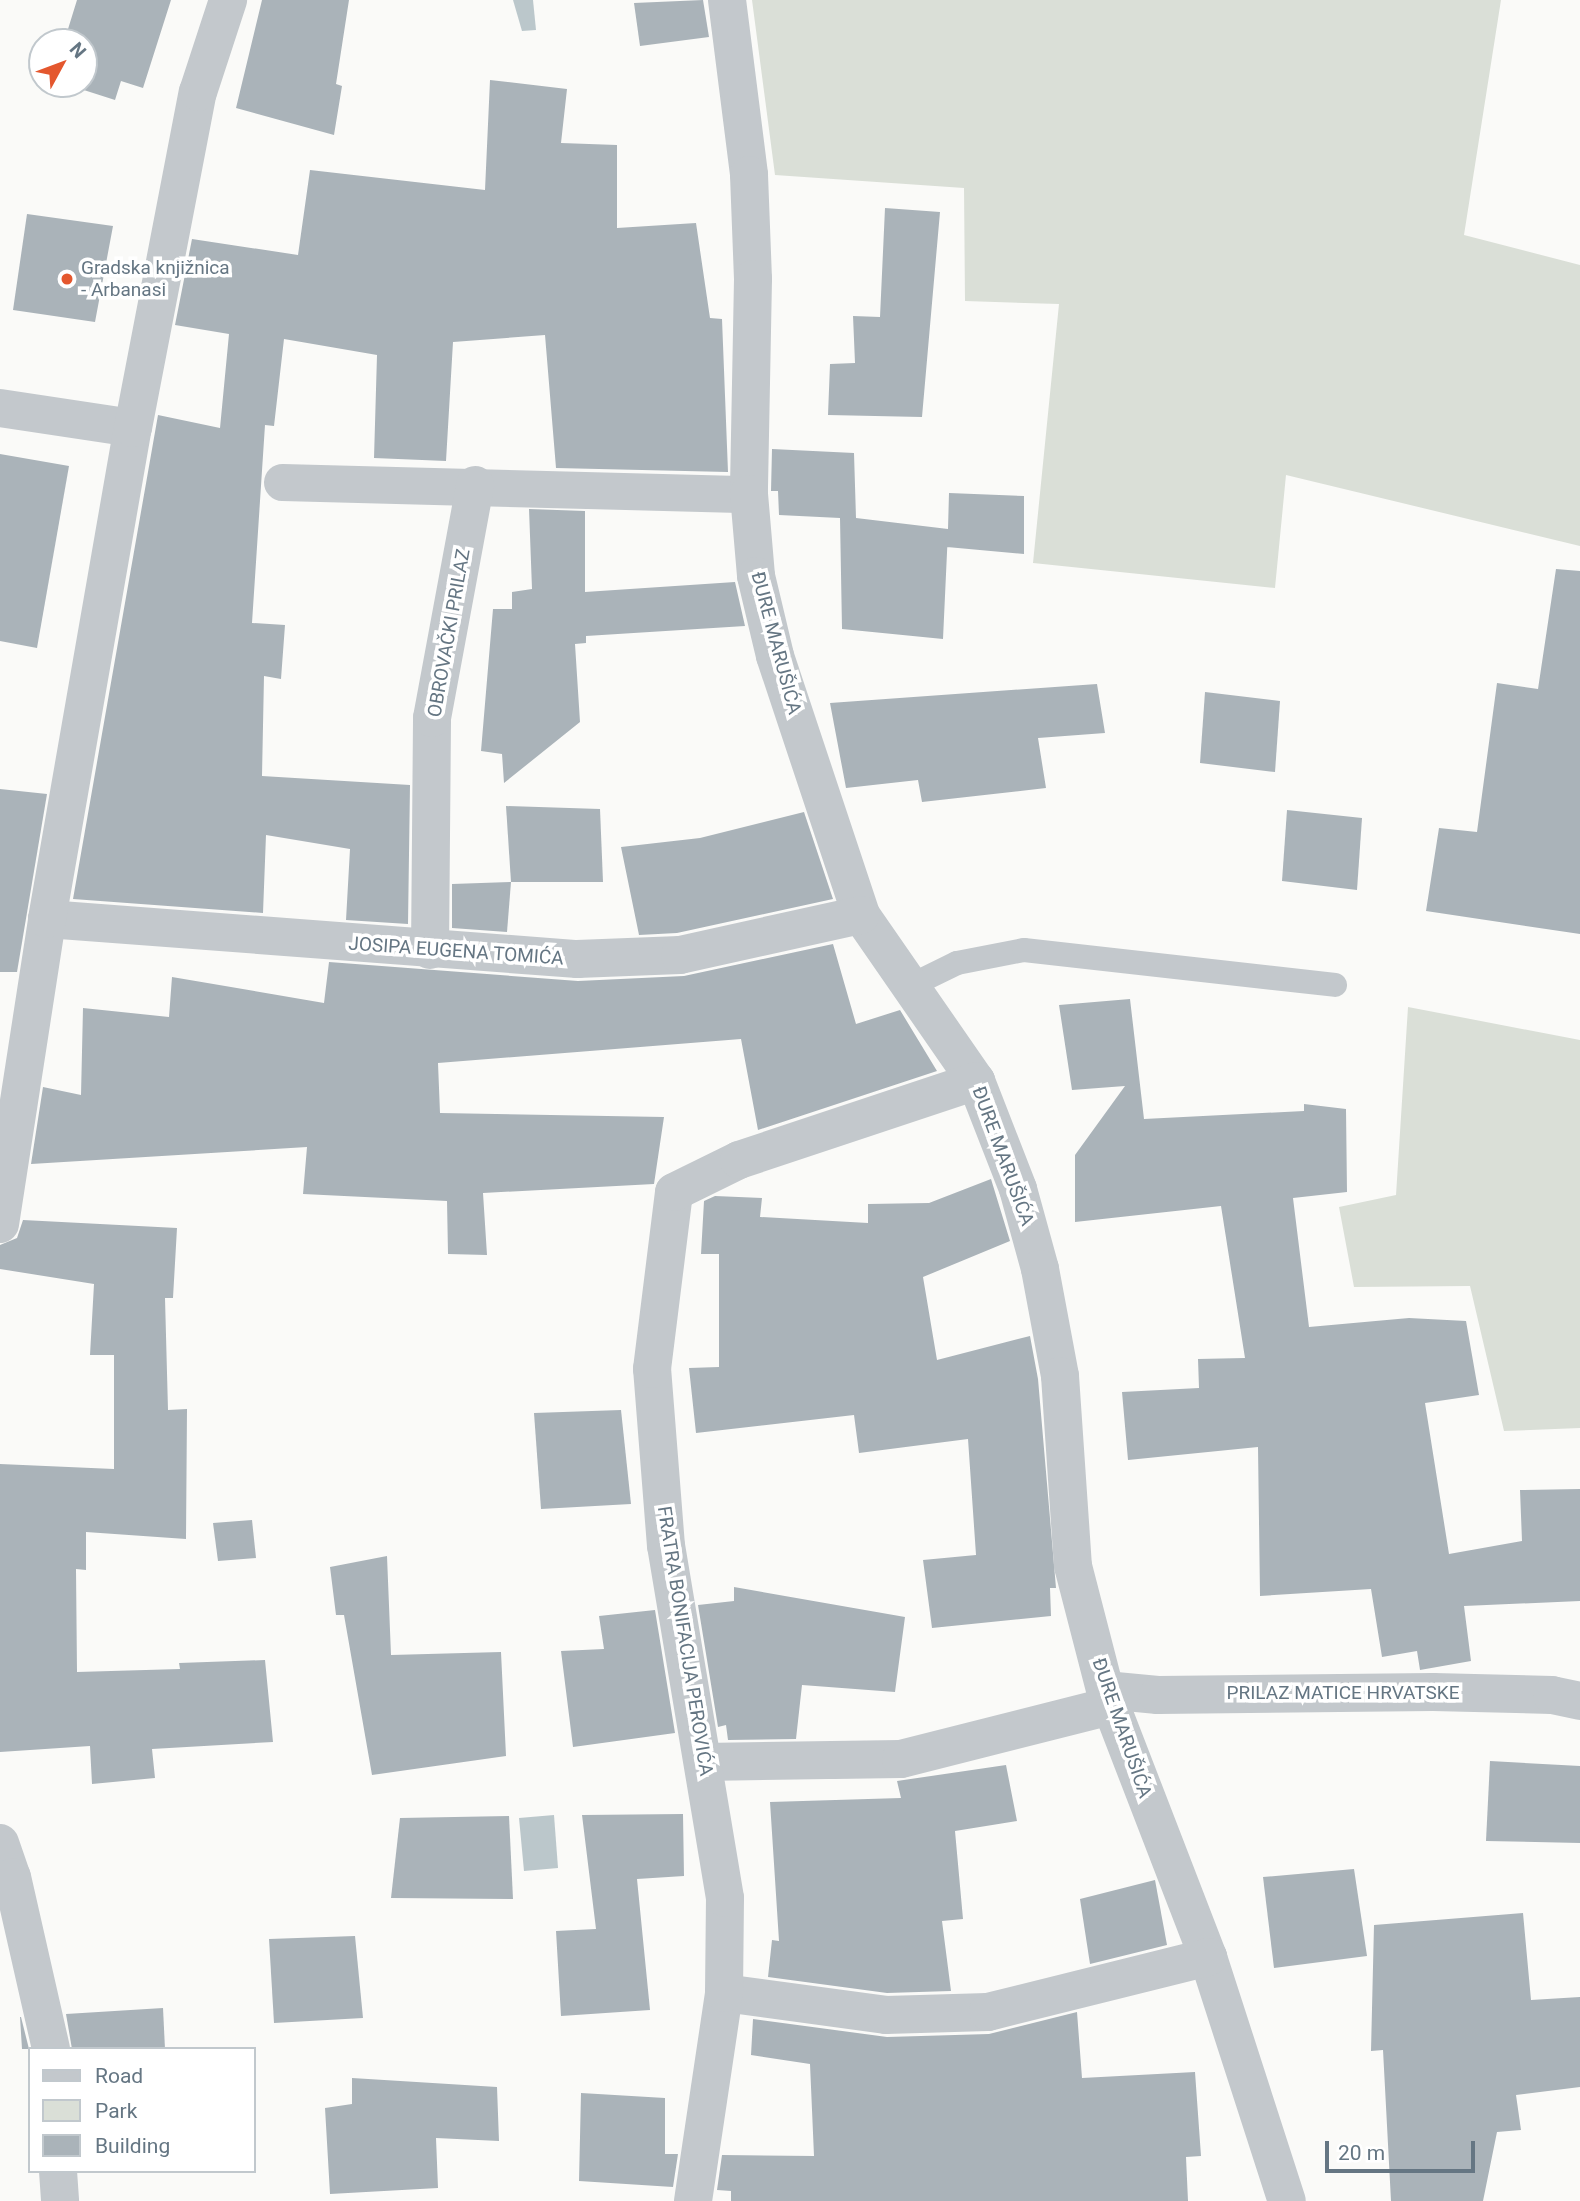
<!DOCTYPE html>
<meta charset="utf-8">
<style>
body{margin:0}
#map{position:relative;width:1580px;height:2201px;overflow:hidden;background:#fafaf8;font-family:Roboto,sans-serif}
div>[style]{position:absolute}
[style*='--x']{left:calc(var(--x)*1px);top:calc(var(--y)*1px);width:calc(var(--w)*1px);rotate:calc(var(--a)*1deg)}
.green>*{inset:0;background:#dadfd7}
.water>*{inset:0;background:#bbc7cb}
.building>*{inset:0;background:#aab3b9}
.service>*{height:24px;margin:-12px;padding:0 12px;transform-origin:12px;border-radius:12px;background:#c3c8cc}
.pedestrian>*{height:37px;margin:-18.5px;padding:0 18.5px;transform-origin:18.5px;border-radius:18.5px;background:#c3c8cc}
.minor>*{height:38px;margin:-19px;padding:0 19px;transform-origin:19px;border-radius:19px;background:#c3c8cc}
.dots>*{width:19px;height:19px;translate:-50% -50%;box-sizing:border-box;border:4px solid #fff;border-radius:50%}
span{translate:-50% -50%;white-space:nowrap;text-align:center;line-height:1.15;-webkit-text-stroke:7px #fff;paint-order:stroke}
.poi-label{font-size:19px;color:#657683}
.left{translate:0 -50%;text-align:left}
.street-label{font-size:19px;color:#657683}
.legend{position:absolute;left:28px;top:2047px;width:228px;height:126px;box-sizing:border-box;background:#fff;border:2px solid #c1c8cd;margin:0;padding:9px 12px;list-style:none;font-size:21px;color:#657683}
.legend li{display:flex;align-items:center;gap:14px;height:35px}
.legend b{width:35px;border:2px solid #c1c8cd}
.north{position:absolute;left:28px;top:28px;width:70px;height:70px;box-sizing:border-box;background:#fff;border:2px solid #c1c8cd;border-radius:50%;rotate:49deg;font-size:19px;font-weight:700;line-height:28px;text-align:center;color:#657683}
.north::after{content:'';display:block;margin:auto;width:24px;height:32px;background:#e4572e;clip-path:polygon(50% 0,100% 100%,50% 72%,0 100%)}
.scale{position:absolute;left:1325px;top:2141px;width:150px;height:32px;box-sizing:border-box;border:4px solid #657683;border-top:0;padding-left:9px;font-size:21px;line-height:24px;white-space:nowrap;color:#657683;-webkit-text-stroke:5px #fff;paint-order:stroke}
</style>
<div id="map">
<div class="green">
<div style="clip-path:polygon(752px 0,1501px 0,1464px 235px,1580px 265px,1580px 546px,1286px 475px,1275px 588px,1033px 563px,1059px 304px,965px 301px,964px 188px,775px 175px)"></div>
<div style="clip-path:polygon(1408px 1007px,1580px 1040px,1580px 1428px,1504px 1431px,1470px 1286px,1354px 1287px,1339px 1207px,1396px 1195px)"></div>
</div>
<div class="water">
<div style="clip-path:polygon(513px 0,533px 0,536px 30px,522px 31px)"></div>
<div style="clip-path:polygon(554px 1815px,558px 1868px,524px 1871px,519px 1818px)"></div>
</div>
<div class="building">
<div style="clip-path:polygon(77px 0,171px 0,143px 88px,121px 81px,115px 100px,65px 84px,84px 84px,84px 42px,64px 42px)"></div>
<div style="clip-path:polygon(262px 0,349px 0,336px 84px,342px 86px,334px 135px,236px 108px)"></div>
<div style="clip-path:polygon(703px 0,709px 37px,640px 46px,634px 3px)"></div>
<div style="clip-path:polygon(490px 80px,567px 89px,561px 143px,617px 145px,617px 228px,696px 223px,710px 318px,722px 319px,728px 472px,556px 468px,545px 335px,453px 342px,446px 461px,374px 458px,377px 355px,284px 339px,274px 426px,265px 425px,252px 623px,285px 625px,281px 679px,264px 676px,262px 776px,410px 785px,408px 924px,346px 920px,350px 849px,266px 835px,263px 913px,73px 899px,158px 415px,220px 428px,229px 334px,175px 325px,192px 239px,298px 255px,310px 170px,485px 190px)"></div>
<div style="clip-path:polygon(885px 208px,940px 212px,922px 417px,828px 415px,830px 364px,855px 363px,853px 316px,880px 317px)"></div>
<div style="clip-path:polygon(27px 214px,113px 226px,95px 322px,13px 310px)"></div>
<div style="clip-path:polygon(772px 449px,854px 453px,856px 518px,948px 529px,949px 493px,1024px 496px,1024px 554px,947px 547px,948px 531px,943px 639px,842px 629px,840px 518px,779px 515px,778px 491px,771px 491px)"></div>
<div style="clip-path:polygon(0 454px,69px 466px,37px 648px,0 641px)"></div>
<div style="clip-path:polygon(529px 509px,585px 511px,585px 592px,735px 582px,745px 626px,586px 636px,586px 643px,575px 644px,580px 722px,504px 783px,502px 754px,481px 751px,493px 609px,512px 609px,512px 592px,532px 589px)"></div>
<div style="clip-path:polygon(1556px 569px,1580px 571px,1580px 934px,1426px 911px,1439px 828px,1477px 832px,1497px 683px,1538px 689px)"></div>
<div style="clip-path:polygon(1097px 684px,1105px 733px,1038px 738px,1046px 788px,922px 802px,918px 780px,846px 788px,830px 703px)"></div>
<div style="clip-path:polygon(1205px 692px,1280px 701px,1275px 772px,1200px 763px)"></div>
<div style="clip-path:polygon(0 789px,47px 794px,17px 972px,0 972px)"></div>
<div style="clip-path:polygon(506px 806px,600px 809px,603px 882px,511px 882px)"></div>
<div style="clip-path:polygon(1287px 810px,1362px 818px,1357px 890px,1282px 881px)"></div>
<div style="clip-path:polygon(804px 812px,833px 899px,677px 933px,639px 935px,621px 847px,700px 838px)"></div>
<div style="clip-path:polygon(511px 882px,507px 932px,452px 928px,452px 884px)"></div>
<div style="clip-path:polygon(833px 944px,856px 1024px,900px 1010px,937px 1071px,758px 1130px,741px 1039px,438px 1063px,440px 1113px,664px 1117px,654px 1184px,483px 1193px,487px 1255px,448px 1254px,447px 1201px,303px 1194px,307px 1147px,31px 1164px,43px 1087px,81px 1095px,83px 1008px,169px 1017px,172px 977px,324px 1003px,329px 962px,578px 981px,684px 976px)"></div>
<div style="clip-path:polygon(1130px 999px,1144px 1119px,1304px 1111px,1304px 1104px,1346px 1109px,1347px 1192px,1293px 1198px,1309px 1327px,1409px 1318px,1466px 1321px,1479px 1395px,1425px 1403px,1449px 1554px,1522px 1541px,1520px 1490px,1580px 1489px,1580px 1601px,1464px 1606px,1471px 1661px,1420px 1670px,1417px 1651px,1382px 1657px,1371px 1589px,1260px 1596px,1258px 1447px,1128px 1460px,1122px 1392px,1199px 1388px,1198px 1359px,1245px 1358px,1221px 1206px,1075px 1222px,1075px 1155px,1125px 1086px,1072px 1090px,1059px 1005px)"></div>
<div style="clip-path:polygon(991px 1179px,1010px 1241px,923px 1277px,937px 1360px,1030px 1336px,1038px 1379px,1056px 1588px,1050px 1588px,1051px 1616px,932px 1628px,923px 1560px,976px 1555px,968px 1439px,859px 1453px,854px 1415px,696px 1433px,689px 1368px,719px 1367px,719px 1254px,701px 1254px,704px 1201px,715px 1196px,762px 1198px,760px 1217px,868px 1223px,868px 1204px,929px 1203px)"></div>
<div style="clip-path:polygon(23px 1220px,177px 1228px,173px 1298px,165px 1298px,168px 1410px,187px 1409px,186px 1539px,86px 1532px,86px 1570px,76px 1569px,77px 1672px,180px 1669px,179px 1663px,265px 1660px,273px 1742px,152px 1749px,155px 1778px,92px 1784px,90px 1746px,0 1752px,0 1464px,114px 1469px,114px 1355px,90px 1355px,94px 1284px,0 1269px,0 1245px,17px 1238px)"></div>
<div style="clip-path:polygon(621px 1410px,631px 1504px,541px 1509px,534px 1413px)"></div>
<div style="clip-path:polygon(252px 1520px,256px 1558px,218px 1561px,213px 1523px)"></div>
<div style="clip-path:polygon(387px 1556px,391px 1655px,501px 1652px,506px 1756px,372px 1775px,344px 1615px,336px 1615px,330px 1567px)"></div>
<div style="clip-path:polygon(734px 1587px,905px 1617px,895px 1692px,802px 1685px,796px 1739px,728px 1740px,726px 1725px,718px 1727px,698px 1605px,734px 1601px)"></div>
<div style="clip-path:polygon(655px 1610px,675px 1733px,573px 1747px,561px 1651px,604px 1649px,599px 1616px)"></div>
<div style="clip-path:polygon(1490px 1761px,1580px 1766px,1580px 1843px,1486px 1841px)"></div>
<div style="clip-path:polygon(1006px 1765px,1017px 1821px,955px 1831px,963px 1919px,942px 1921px,951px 1991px,887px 1993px,768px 1977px,772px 1940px,779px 1941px,770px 1802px,901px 1798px,897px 1781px)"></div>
<div style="clip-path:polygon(683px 1814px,684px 1876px,637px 1879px,650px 2010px,561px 2016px,556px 1931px,596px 1929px,582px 1815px)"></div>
<div style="clip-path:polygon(509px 1816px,513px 1899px,391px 1898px,400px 1818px)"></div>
<div style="clip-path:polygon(1354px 1869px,1367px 1956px,1274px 1968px,1263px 1877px)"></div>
<div style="clip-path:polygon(1155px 1880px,1167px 1945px,1090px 1964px,1080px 1899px)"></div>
<div style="clip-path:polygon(1523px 1913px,1531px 2000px,1580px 1997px,1580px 2087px,1516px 2095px,1521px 2130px,1497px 2132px,1483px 2201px,1391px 2201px,1383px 2050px,1371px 2051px,1374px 1925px)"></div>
<div style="clip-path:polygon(355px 1936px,363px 2018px,274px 2023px,269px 1939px)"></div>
<div style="clip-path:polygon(163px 2008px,165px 2049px,72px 2049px,66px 2014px)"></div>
<div style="clip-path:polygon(1077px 2012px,1082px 2078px,1195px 2072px,1201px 2156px,1186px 2157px,1188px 2201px,731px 2201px,731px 2191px,717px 2190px,722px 2155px,814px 2156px,810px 2064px,751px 2055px,753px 2019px,887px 2037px,989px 2034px)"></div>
<div style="clip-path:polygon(20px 2017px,21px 2017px,29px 2049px,22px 2049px)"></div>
<div style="clip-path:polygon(352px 2078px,497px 2087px,499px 2141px,436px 2138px,438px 2188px,330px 2194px,325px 2108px,352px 2104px)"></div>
<div style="clip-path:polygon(581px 2093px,665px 2098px,665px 2154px,678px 2154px,673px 2187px,579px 2181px)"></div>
</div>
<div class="service">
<div style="--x:910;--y:986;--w:52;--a:-26.1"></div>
<div style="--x:957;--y:963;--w:68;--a:-11"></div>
<div style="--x:1024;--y:950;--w:313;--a:6.4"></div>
</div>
<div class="pedestrian">
<div style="--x:282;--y:482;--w:467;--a:1.5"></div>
</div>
<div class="minor">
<div style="--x:727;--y:0;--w:176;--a:82.8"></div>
<div style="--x:749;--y:175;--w:104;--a:87.8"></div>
<div style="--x:753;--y:279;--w:215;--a:91.1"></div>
<div style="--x:749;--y:494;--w:82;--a:85.1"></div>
<div style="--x:756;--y:576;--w:82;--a:76.6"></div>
<div style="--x:775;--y:656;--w:273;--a:71.6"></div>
<div style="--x:861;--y:915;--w:202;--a:55.3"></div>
<div style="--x:976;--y:1081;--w:116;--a:68.7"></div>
<div style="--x:1018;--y:1189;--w:83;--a:74.6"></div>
<div style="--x:1040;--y:1269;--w:109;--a:79.4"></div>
<div style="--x:1060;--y:1376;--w:190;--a:86.1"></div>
<div style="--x:1073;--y:1566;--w:128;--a:75.5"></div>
<div style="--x:1105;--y:1690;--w:286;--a:68.9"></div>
<div style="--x:1208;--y:1957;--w:256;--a:72.1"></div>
<div style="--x:0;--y:408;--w:134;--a:8.6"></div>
<div style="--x:47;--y:919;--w:532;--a:4.32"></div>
<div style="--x:577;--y:959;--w:103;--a:-2.2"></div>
<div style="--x:680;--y:955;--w:185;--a:-12.5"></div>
<div style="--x:430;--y:950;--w:232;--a:-89.5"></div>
<div style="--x:432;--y:718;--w:237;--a:-79.5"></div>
<div style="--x:0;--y:1224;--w:309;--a:-81.2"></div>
<div style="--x:47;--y:919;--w:498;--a:-80.1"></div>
<div style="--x:133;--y:428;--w:342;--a:-79.1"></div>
<div style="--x:198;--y:92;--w:97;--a:-71.9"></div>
<div style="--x:1105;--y:1690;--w:53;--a:5.4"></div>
<div style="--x:1158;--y:1695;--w:275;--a:-0.6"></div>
<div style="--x:1433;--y:1692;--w:119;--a:1.4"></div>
<div style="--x:1552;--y:1695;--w:29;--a:12"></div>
<div style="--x:704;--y:1762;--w:197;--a:-0.9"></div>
<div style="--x:901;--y:1759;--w:216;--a:-14.2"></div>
<div style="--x:0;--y:1843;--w:36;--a:71"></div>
<div style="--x:12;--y:1877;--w:176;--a:77.2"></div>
<div style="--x:724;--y:1993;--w:163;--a:7.7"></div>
<div style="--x:886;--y:2015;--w:102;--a:-1.7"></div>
<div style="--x:988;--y:2012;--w:227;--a:-14"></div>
<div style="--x:58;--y:2171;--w:30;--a:86"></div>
<div style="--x:693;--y:2201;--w:210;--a:-81.5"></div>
<div style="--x:724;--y:1993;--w:95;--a:-89.4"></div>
<div style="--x:725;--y:1898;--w:357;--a:-99.5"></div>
<div style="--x:666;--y:1546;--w:178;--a:-94.5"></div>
<div style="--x:652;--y:1369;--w:178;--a:-82.9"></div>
<div style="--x:674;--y:1192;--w:72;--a:-26.2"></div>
<div style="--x:739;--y:1160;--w:250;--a:-18.4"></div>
</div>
<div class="dots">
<div style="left:67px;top:279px;background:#e4572e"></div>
</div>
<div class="poi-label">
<span class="left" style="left:81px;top:279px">Gradska knjižnica<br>- Arbanasi</span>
</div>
<div class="street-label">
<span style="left:449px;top:633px;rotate:-80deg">OBROVAČKI PRILAZ</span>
<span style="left:776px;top:643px;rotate:75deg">ĐURE MARUŠIĆA</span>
<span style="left:456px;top:951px;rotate:4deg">JOSIPA EUGENA TOMIĆA</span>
<span style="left:1003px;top:1156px;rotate:70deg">ĐURE MARUŠIĆA</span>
<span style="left:685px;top:1641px;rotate:81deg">FRATRA BONIFACIJA PEROVIĆA</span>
<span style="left:1343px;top:1693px">PRILAZ MATICE HRVATSKE</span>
<span style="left:1122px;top:1728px;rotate:71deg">ĐURE MARUŠIĆA</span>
</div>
<ul class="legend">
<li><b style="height:9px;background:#c3c8cc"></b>Road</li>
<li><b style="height:19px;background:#dadfd7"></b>Park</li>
<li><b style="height:19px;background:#aab3b9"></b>Building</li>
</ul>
<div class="north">N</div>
<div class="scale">20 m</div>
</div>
